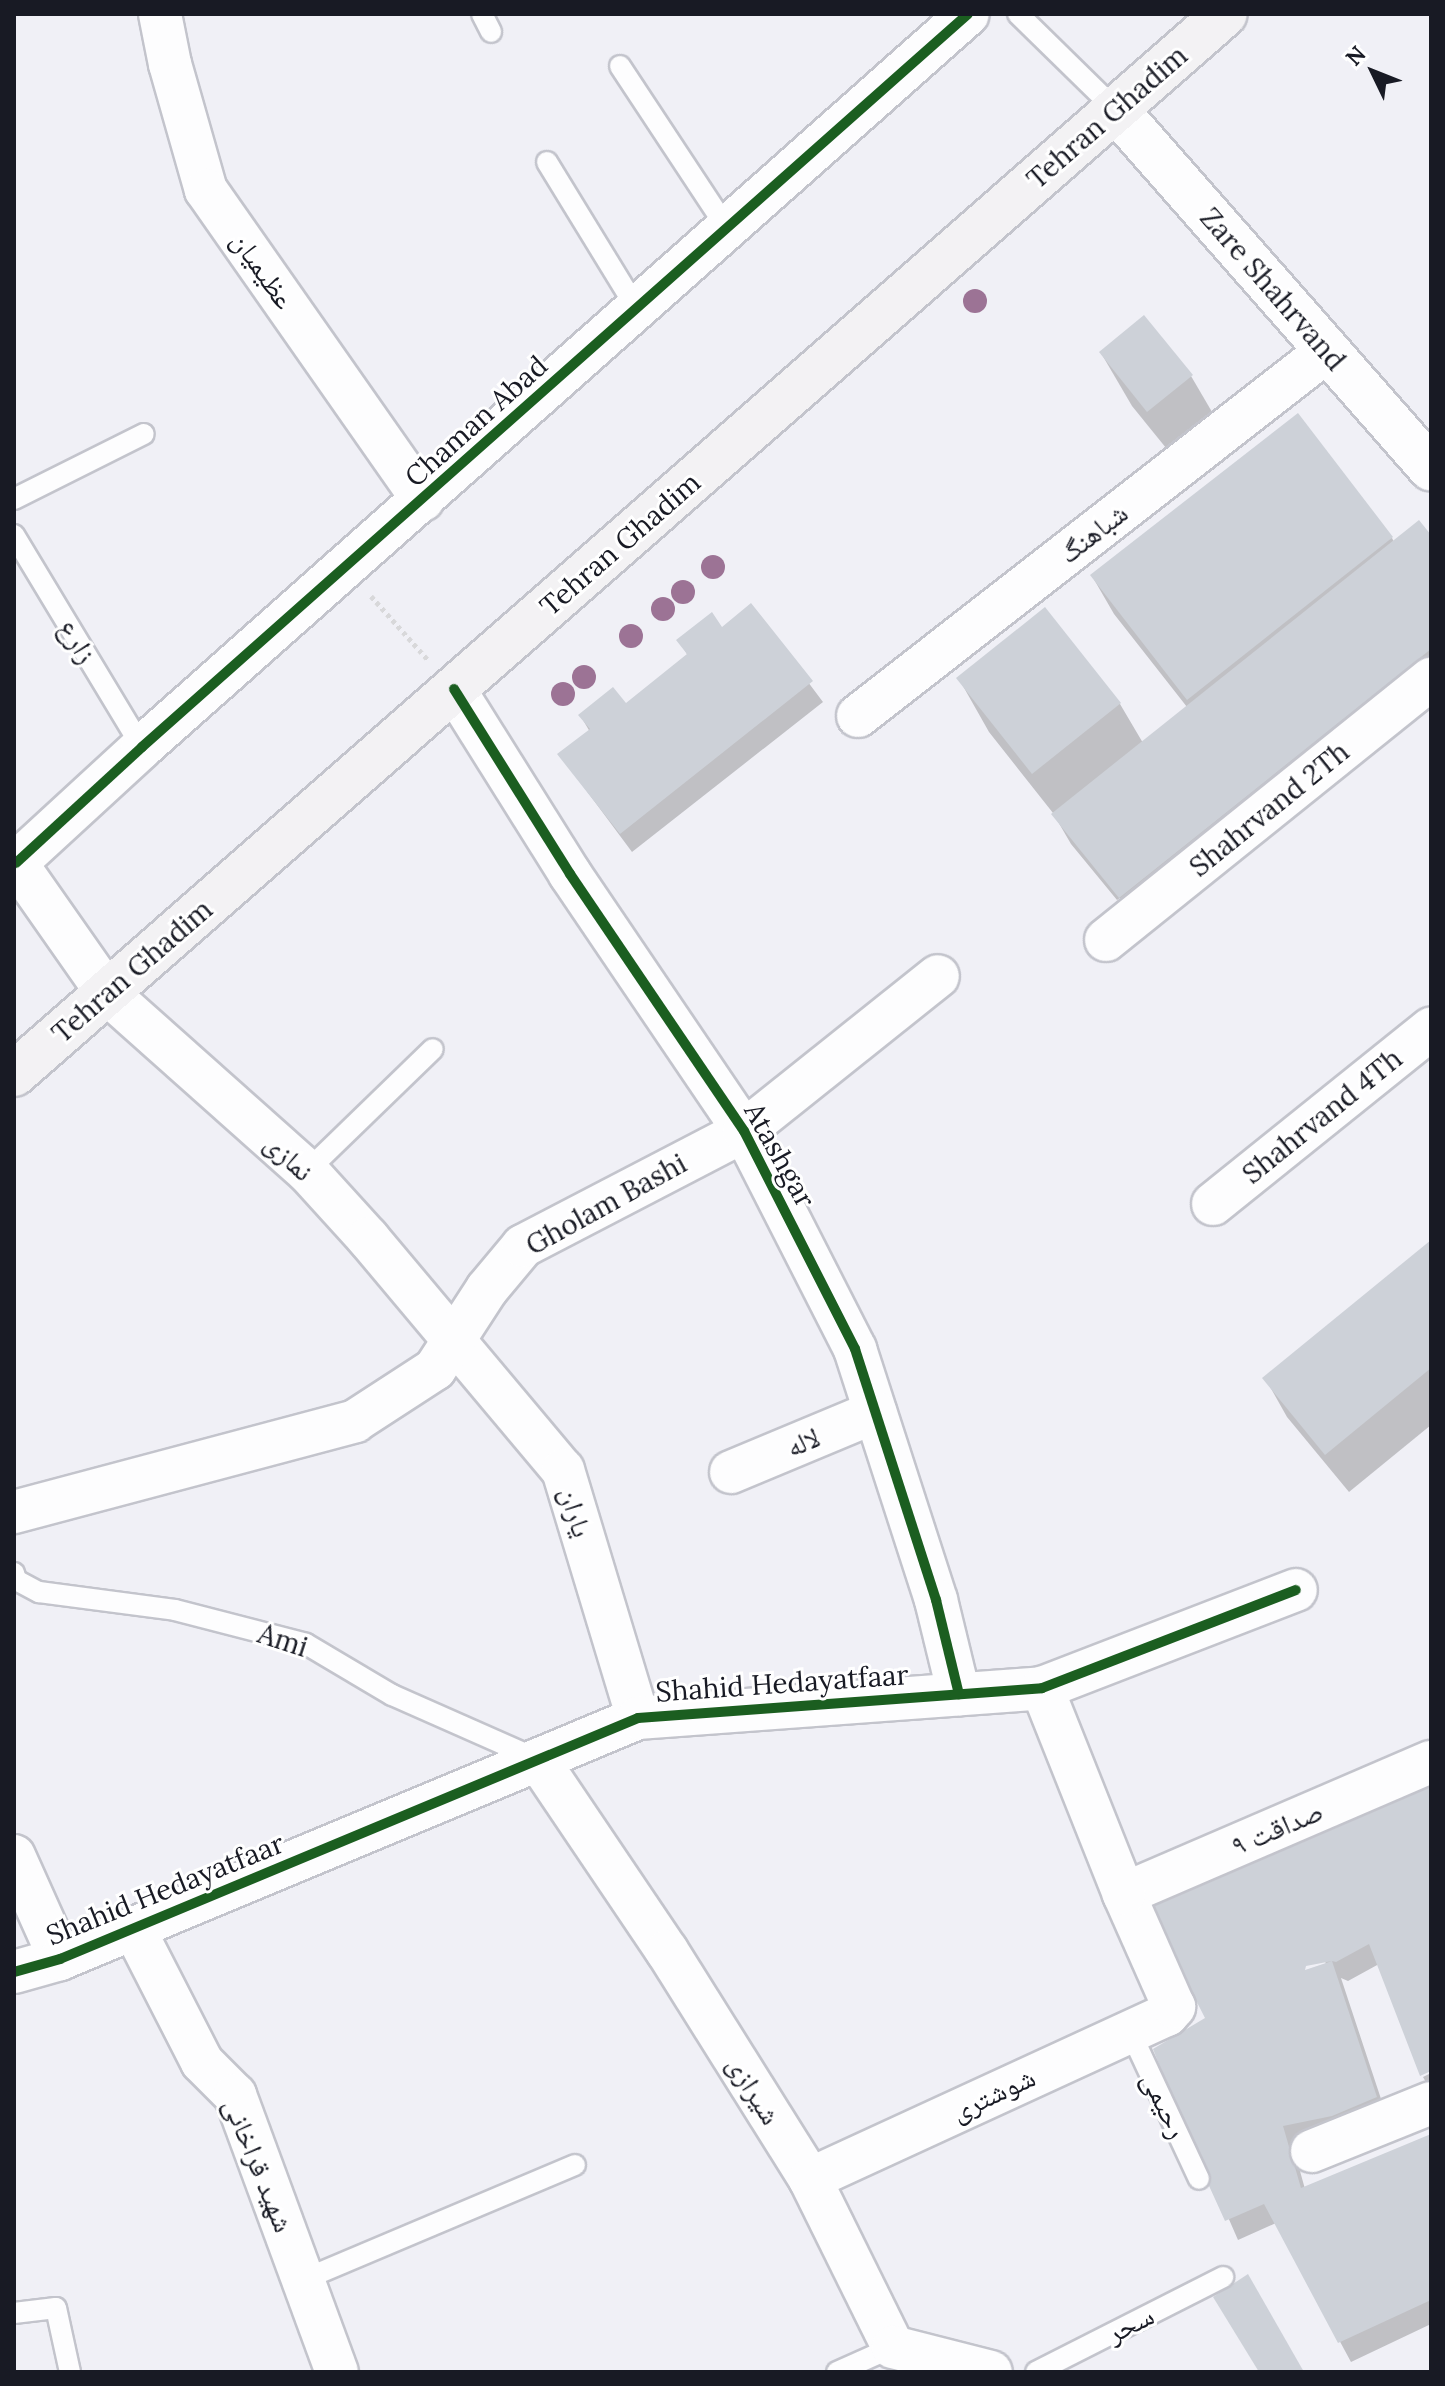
<!DOCTYPE html>
<meta charset="utf-8">
<style>
body{margin:0}
#map{position:relative;width:1445px;height:2386px;overflow:hidden;background:#f0f0f6;font-family:Lora,"Noto Naskh Arabic",serif}
div>[style]{position:absolute}
[style*='--x']{left:calc(var(--x)*1px);top:calc(var(--y)*1px);width:calc(var(--w)*1px);rotate:calc(var(--a)*1deg)}
.shadow>*{inset:0;background:#0003}
.building>*{inset:0;background:#cdd1d8}
.path>*{height:5px;margin-top:-2.5px;transform-origin:0;background:repeating-linear-gradient(90deg,#d8d8da 0 4px,transparent 0 8px)}
.roads{filter:drop-shadow(2px 0 #c3c4cc) drop-shadow(-2px 0 #c3c4cc) drop-shadow(0 2px #c3c4cc) drop-shadow(0 -2px #c3c4cc)}
.service>*{height:20px;margin:-10px;padding:0 10px;transform-origin:10px;border-radius:10px;background:#fdfdfe}
.minor>*{height:42px;margin:-21px;padding:0 21px;transform-origin:21px;border-radius:21px;background:#fdfdfe}
.tertiary>*{height:44px;margin:-22px;padding:0 22px;transform-origin:22px;border-radius:22px;background:#fdfdfe}
.secondary>*{height:44px;margin:-22px;padding:0 22px;transform-origin:22px;border-radius:22px;background:#f3f2f4}
.cycleway>*{height:10px;margin:-5px;padding:0 5px;transform-origin:5px;border-radius:5px;background:#1b5e20}
.trees>*{width:24px;height:24px;margin:-12px;border-radius:50%;background:#9c7395}
span{translate:-50% -50%;white-space:nowrap;text-align:center;line-height:1.15;-webkit-text-stroke:6px #fff;paint-order:stroke}
.street-label{font-size:28px;color:#181a24}
.frame{position:absolute;inset:0;border:16px solid #181a24;pointer-events:none}
.north{position:absolute;left:1333px;top:32px;width:80px;height:80px;-webkit-text-stroke:6px #fff;paint-order:stroke;rotate:313deg;font-size:22px;font-weight:700;line-height:32px;text-align:center;color:#181a24}
.north::after{content:'';display:block;margin:auto;width:28px;height:36px;background:#181a24;clip-path:polygon(50% 0,100% 100%,50% 72%,0 100%)}
</style>
<div id="map">
<div class="shadow">
<div style="clip-path:polygon(1101px 353px,1191px 376px,1222px 429px,1179px 464px,1132px 406px)"></div>
<div style="clip-path:polygon(1392px 538px,1394px 542px,1431px 538px,1431px 662px,1126px 906px,1120px 898px,1117px 900px,1071px 844px,1053px 813px,989px 732px,959px 679px,1120px 704px,1143px 743px,1187px 707px,1114px 614px,1092px 576px)"></div>
<div style="clip-path:polygon(751px 606px,823px 702px,632px 852px,560px 755px,590px 732px,580px 715px,626px 706px,688px 656px,679px 640px,722px 629px)"></div>
<div style="clip-path:polygon(1431px 1242px,1431px 1425px,1349px 1492px,1287px 1417px,1265px 1378px)"></div>
<div style="clip-path:polygon(evenodd,1431px 1788px,1431px 2069px,1379px 1964px,1348px 1981px,1341px 1978px,1387px 2117px,1293px 2146px,1305px 2189px,1431px 2136px,1431px 2324px,1351px 2362px,1276px 2223px,1238px 2240px,1155px 2050px,1207px 2019px,1431px 1788px,1325px 1960px,1326px 1965px,1302px 1973px,1305px 1964px,1325px 1960px)"></div>
<div style="clip-path:polygon(1431px 2073px,1431px 2091px,1423px 2077px)"></div>
</div>
<div class="building">
<div style="clip-path:polygon(1144px 315px,1193px 375px,1147px 412px,1099px 352px)"></div>
<div style="clip-path:polygon(1298px 413px,1393px 537px,1187px 700px,1090px 575px)"></div>
<div style="clip-path:polygon(1419px 520px,1431px 535px,1431px 649px,1119px 898px,1051px 814px)"></div>
<div style="clip-path:polygon(751px 603px,813px 681px,620px 834px,557px 754px,590px 729px,578px 715px,613px 687px,626px 703px,687px 654px,676px 640px,712px 612px,722px 627px)"></div>
<div style="clip-path:polygon(1045px 607px,1121px 703px,1032px 774px,956px 678px)"></div>
<div style="clip-path:polygon(1431px 1240px,1431px 1368px,1325px 1455px,1262px 1378px)"></div>
<div style="clip-path:polygon(1431px 1785px,1431px 2071px,1420px 2076px,1369px 1944px,1336px 1962px,1332px 1961px,1306px 1966px,1305px 1970px,1332px 1961px,1377px 2097px,1332px 2116px,1283px 2126px,1301px 2188px,1431px 2134px,1431px 2300px,1338px 2343px,1264px 2204px,1225px 2221px,1195px 2155px,1153px 2049px,1205px 2018px,1149px 1908px,1206px 1877px)"></div>
<div style="clip-path:polygon(1248px 2274px,1304px 2372px,1259px 2372px,1213px 2297px)"></div>
</div>
<div class="path">
<div style="--x:371;--y:596;--w:86;--a:48.3"></div>
</div>
<div class="roads">
<div class="service">
<div style="--x:482;--y:14;--w:20;--a:63"></div>
<div style="--x:1018;--y:14;--w:137;--a:44.4"></div>
<div style="--x:620;--y:66;--w:194;--a:56.6"></div>
<div style="--x:547;--y:162;--w:172;--a:58.5"></div>
<div style="--x:14;--y:499;--w:145;--a:-26.6"></div>
<div style="--x:14;--y:535;--w:248;--a:58.9"></div>
<div style="--x:307;--y:1171;--w:175;--a:-44.1"></div>
<div style="--x:14;--y:1573;--w:7;--a:74"></div>
<div style="--x:16;--y:1580;--w:26;--a:28"></div>
<div style="--x:39;--y:1592;--w:137;--a:7.5"></div>
<div style="--x:175;--y:1610;--w:135;--a:14.5"></div>
<div style="--x:306;--y:1644;--w:100;--a:30.7"></div>
<div style="--x:392;--y:1695;--w:158;--a:23.8"></div>
<div style="--x:1130;--y:2031;--w:163;--a:65"></div>
<div style="--x:305;--y:2279;--w:293;--a:-22.9"></div>
<div style="--x:14;--y:2313;--w:42;--a:-6.8"></div>
<div style="--x:56;--y:2308;--w:66;--a:77.7"></div>
<div style="--x:837;--y:2372;--w:61;--a:-24.1"></div>
<div style="--x:1036;--y:2372;--w:210;--a:-26.9"></div>
</div>
<div class="minor">
<div style="--x:160;--y:14;--w:51;--a:78.7"></div>
<div style="--x:170;--y:64;--w:131;--a:74.1"></div>
<div style="--x:206;--y:190;--w:378;--a:55"></div>
<div style="--x:454;--y:689;--w:218;--a:57.9"></div>
<div style="--x:570;--y:874;--w:310;--a:55.9"></div>
<div style="--x:744;--y:1131;--w:245;--a:63"></div>
<div style="--x:855;--y:1349;--w:264;--a:72.1"></div>
<div style="--x:936;--y:1600;--w:97;--a:76.3"></div>
<div style="--x:858;--y:716;--w:594;--a:-37.89"></div>
<div style="--x:14;--y:860;--w:162;--a:55"></div>
<div style="--x:107;--y:993;--w:268;--a:41.7"></div>
<div style="--x:307;--y:1171;--w:91;--a:47.7"></div>
<div style="--x:368;--y:1238;--w:303;--a:50"></div>
<div style="--x:563;--y:1470;--w:259;--a:73.2"></div>
<div style="--x:16;--y:863;--w:171;--a:-42.6"></div>
<div style="--x:142;--y:747;--w:1104;--a:-41.59"></div>
<div style="--x:1106;--y:940;--w:417;--a:-38.8"></div>
<div style="--x:1213;--y:1204;--w:280;--a:-38.8"></div>
<div style="--x:731;--y:1472;--w:156;--a:-22.6"></div>
<div style="--x:14;--y:1512;--w:353;--a:-14.9"></div>
<div style="--x:355;--y:1421;--w:95;--a:-33"></div>
<div style="--x:435;--y:1369;--w:95;--a:-57"></div>
<div style="--x:487;--y:1289;--w:56;--a:-50.1"></div>
<div style="--x:523;--y:1246;--w:249;--a:-27.5"></div>
<div style="--x:744;--y:1131;--w:248;--a:-38.6"></div>
<div style="--x:538;--y:1760;--w:230;--a:56"></div>
<div style="--x:667;--y:1951;--w:269;--a:57.9"></div>
<div style="--x:810;--y:2179;--w:187;--a:63.7"></div>
<div style="--x:893;--y:2347;--w:101;--a:14.3"></div>
<div style="--x:14;--y:1856;--w:113;--a:65.9"></div>
<div style="--x:1124;--y:1894;--w:334;--a:-23.3"></div>
<div style="--x:134;--y:1929;--w:149;--a:62.9"></div>
<div style="--x:202;--y:2062;--w:47;--a:45"></div>
<div style="--x:235;--y:2095;--w:295;--a:69.8"></div>
<div style="--x:14;--y:1972;--w:48;--a:-15.8"></div>
<div style="--x:60;--y:1959;--w:626;--a:-22.63"></div>
<div style="--x:638;--y:1718;--w:405;--a:-4.2"></div>
<div style="--x:1042;--y:1688;--w:272;--a:-21.1"></div>
<div style="--x:1312;--y:2151;--w:128;--a:-22"></div>
<div style="--x:810;--y:2179;--w:393;--a:-24.7"></div>
<div style="--x:1167;--y:2015;--w:11;--a:-49"></div>
<div style="--x:1174;--y:2007;--w:124;--a:-113.9"></div>
<div style="--x:1124;--y:1894;--w:222;--a:-111.7"></div>
</div>
<div class="tertiary">
<div style="--x:1116;--y:110;--w:477;--a:48.7"></div>
</div>
<div class="secondary">
<div style="--x:14;--y:1074;--w:1609;--a:-41.2"></div>
</div>
</div>
<div class="cycleway">
<div style="--x:454;--y:689;--w:218;--a:57.9"></div>
<div style="--x:570;--y:874;--w:310;--a:55.9"></div>
<div style="--x:744;--y:1131;--w:245;--a:63"></div>
<div style="--x:855;--y:1349;--w:264;--a:72.1"></div>
<div style="--x:936;--y:1600;--w:97;--a:76.3"></div>
<div style="--x:16;--y:863;--w:171;--a:-42.6"></div>
<div style="--x:142;--y:747;--w:1104;--a:-41.59"></div>
<div style="--x:14;--y:1972;--w:48;--a:-15.8"></div>
<div style="--x:60;--y:1959;--w:626;--a:-22.63"></div>
<div style="--x:638;--y:1718;--w:405;--a:-4.2"></div>
<div style="--x:1042;--y:1688;--w:272;--a:-21.1"></div>
</div>
<div class="trees">
<div style="left:975px;top:301px"></div>
<div style="left:713px;top:567px"></div>
<div style="left:683px;top:592px"></div>
<div style="left:663px;top:609px"></div>
<div style="left:631px;top:636px"></div>
<div style="left:584px;top:677px"></div>
<div style="left:563px;top:694px"></div>
</div>
<div class="street-label">
<span style="left:1107px;top:117px;rotate:-41deg">Tehran Ghadim</span>
<span style="left:263px;top:270px;rotate:55deg">عظیمیان</span>
<span style="left:1273px;top:289px;rotate:49deg">Zare Shahrvand</span>
<span style="left:476px;top:421px;rotate:-42deg">Chaman Abad</span>
<span style="left:1093px;top:533px;rotate:-38deg">شباهنگ</span>
<span style="left:620px;top:544px;rotate:-41deg">Tehran Ghadim</span>
<span style="left:78px;top:641px;rotate:59deg">زارع</span>
<span style="left:1269px;top:809px;rotate:-39deg">Shahrvand 2Th</span>
<span style="left:132px;top:971px;rotate:-41deg">Tehran Ghadim</span>
<span style="left:1322px;top:1116px;rotate:-39deg">Shahrvand 4Th</span>
<span style="left:780px;top:1155px;rotate:61deg">Atashgar</span>
<span style="left:289px;top:1157px;rotate:43deg">نمازی</span>
<span style="left:606px;top:1204px;rotate:-29deg">Gholam Bashi</span>
<span style="left:803px;top:1442px;rotate:-23deg">لاله</span>
<span style="left:576px;top:1512px;rotate:73deg">یاران</span>
<span style="left:283px;top:1640px;rotate:18deg">Ami</span>
<span style="left:782px;top:1683px;rotate:-4deg">Shahid Hedayatfaar</span>
<span style="left:1277px;top:1828px;rotate:-23deg">صداقت ۹</span>
<span style="left:165px;top:1889px;rotate:-22deg">Shahid Hedayatfaar</span>
<span style="left:754px;top:2090px;rotate:58deg">شیرازی</span>
<span style="left:993px;top:2094px;rotate:-25deg">شوشتری</span>
<span style="left:1165px;top:2105px;rotate:65deg">رحیمی</span>
<span style="left:259px;top:2165px;rotate:68deg">شهید قراخانی</span>
<span style="left:1130px;top:2324px;rotate:-27deg">سحر</span>
</div>
<div class="frame"></div>
<div class="north">N</div>
</div>
